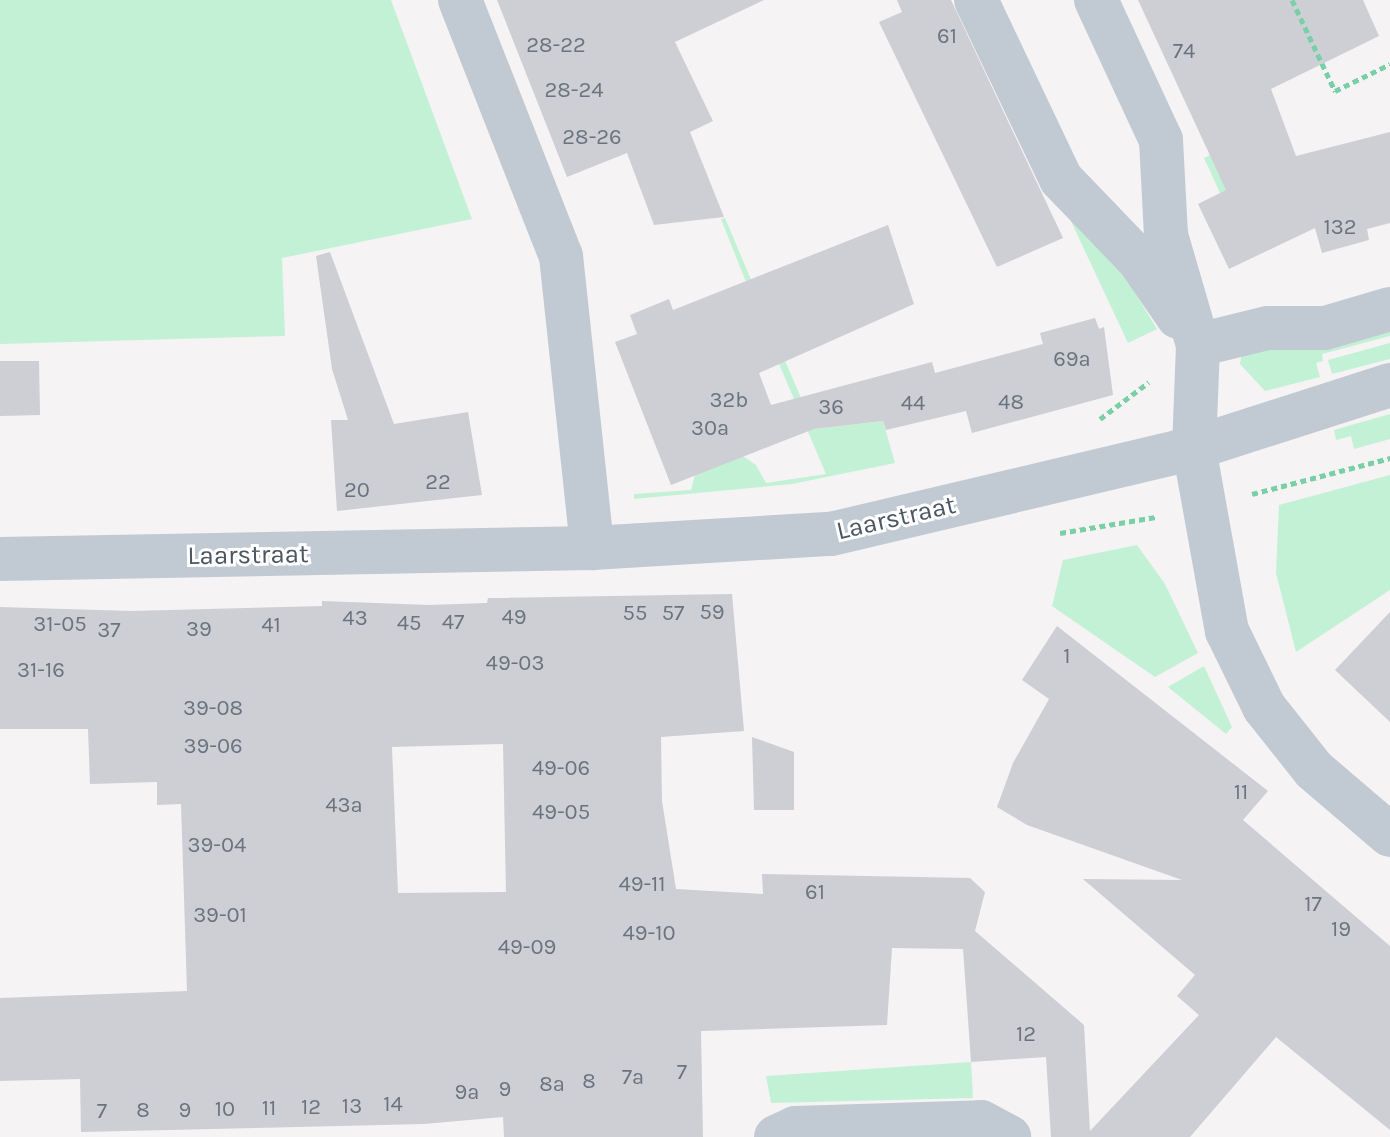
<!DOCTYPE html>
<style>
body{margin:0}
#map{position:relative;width:1390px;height:1137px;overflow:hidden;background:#f5f3f3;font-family:Karla,sans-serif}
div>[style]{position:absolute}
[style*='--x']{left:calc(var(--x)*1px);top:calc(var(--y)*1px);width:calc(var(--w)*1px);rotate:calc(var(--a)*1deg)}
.green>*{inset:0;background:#c3f1d5}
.building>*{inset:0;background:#cdcfd5}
.path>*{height:5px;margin-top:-2.5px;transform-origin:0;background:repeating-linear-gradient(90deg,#7ad0a6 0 6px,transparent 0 10px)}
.minor>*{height:44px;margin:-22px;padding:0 22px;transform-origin:22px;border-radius:22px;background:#c1cad2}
span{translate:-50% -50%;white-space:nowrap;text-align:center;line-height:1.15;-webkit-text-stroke:6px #fff;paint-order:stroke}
.number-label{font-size:22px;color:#6b747e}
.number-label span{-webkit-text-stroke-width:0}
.street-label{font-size:26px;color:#4a5661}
</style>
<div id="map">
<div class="green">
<div style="clip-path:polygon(0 0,391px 0,472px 219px,282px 258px,285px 336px,0 344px)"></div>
<div style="clip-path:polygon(1390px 69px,1242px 140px,1257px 176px,1220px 193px,1204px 158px)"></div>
<div style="clip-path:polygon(1069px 217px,1094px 225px,1157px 329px,1128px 343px)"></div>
<div style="clip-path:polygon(725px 218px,814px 429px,883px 421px,895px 463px,792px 484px,634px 499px,634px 494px,691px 490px,696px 471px,740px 454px,756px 465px,766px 483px,826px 474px,771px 345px,721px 219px)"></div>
<div style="clip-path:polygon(1390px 322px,1390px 336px,1322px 354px,1323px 361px,1316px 363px,1320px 377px,1265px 391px,1240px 364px,1242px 352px)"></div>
<div style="clip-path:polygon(1390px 343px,1390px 359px,1332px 374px,1328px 360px)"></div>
<div style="clip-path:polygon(1390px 414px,1390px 439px,1354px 449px,1351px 436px,1336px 440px,1334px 430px)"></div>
<div style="clip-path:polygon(1390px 475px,1390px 590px,1296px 652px,1276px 573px,1279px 505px)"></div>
<div style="clip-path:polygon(1137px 545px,1165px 584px,1198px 653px,1155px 677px,1052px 606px,1063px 560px)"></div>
<div style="clip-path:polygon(1204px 666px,1232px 727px,1226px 734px,1168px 687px)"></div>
<div style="clip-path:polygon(971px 1062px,973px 1098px,771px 1103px,766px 1076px)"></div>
</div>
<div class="building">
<div style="clip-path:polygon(497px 0,764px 0,675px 42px,713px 121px,690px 132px,724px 217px,654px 225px,627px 153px,567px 177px)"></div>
<div style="clip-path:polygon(897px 0,951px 0,1063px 238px,997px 267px,879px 22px,902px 12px)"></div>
<div style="clip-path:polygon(1138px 0,1363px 0,1379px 36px,1271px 89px,1296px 156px,1390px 132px,1390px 223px,1367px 229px,1369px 240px,1322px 253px,1315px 228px,1229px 269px,1198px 204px,1226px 190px)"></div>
<div style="clip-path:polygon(888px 225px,914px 304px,759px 373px,771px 405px,932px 362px,935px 373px,1043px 344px,1040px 333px,1095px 318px,1099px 329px,1104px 327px,1113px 395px,972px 433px,966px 411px,886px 430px,883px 421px,814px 429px,671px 485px,615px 342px,637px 334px,630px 315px,669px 299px,673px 310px)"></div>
<div style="clip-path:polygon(330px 252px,394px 424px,468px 412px,482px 495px,337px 511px,331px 420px,348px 420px,332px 369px,316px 256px)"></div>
<div style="clip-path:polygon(0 361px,39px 361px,40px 415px,0 416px)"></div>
<div style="clip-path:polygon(evenodd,732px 594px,744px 731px,661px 737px,662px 801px,676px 889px,763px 894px,762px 874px,970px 878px,985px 892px,975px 931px,1084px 1025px,1090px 1131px,1199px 1015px,1177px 996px,1195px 975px,1083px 879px,1182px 880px,1027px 825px,997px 807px,1013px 763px,1049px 699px,1022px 680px,1057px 626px,1268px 791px,1243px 820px,1390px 946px,1390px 1130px,1276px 1037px,1190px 1137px,1051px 1137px,1046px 1057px,971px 1062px,963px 949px,892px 948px,887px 1025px,701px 1031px,703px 1137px,504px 1137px,503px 1117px,424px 1124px,81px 1132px,80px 1079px,0 1081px,0 998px,187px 991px,181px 804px,157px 805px,157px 782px,90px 784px,88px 729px,0 729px,0 607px,131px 611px,322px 606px,322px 601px,429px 605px,487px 603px,488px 598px,732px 594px,503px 744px,506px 892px,398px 893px,392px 747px,503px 744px)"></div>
<div style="clip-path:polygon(1390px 612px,1390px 722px,1335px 670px)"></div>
<div style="clip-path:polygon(752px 737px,794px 752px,794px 810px,754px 810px)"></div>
</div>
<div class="path">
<div style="--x:1292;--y:0;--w:101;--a:64.7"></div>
<div style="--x:1335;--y:91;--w:61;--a:-26.1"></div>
<div style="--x:1100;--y:419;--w:61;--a:-37.1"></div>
<div style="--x:1252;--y:494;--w:143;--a:-14.6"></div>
<div style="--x:1060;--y:533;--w:97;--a:-9.5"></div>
</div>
<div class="minor">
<div style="--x:460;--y:0;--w:275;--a:68.5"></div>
<div style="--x:561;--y:256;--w:294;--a:83.9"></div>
<div style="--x:976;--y:0;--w:198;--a:64.6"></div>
<div style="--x:1061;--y:179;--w:112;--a:46.1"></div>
<div style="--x:1139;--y:260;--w:69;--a:55.6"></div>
<div style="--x:1096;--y:0;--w:154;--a:65.1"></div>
<div style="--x:1161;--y:140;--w:95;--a:87"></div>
<div style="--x:1166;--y:235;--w:115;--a:73.8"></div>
<div style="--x:1198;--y:345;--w:103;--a:92.2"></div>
<div style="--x:1194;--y:448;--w:186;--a:79.8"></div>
<div style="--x:1227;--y:631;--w:85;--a:64"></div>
<div style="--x:1264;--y:707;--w:80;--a:51.6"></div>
<div style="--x:1314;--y:770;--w:100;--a:40.5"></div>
<div style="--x:1198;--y:345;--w:72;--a:-13.7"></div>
<div style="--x:1268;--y:328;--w:57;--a:0"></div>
<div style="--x:1325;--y:328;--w:68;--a:-16.3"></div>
<div style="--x:0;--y:559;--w:592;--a:-1.06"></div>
<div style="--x:592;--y:548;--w:239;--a:-3.4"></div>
<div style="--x:831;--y:534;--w:373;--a:-13.3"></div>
<div style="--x:1194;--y:448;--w:206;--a:-17.8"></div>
<div style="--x:776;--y:1137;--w:21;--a:-25"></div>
<div style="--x:795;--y:1128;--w:186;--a:-1.8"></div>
<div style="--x:981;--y:1122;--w:32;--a:28"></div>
</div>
<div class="number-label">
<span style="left:947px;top:37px">61</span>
<span style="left:556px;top:46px">28-22</span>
<span style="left:1184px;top:52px">74</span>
<span style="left:574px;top:91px">28-24</span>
<span style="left:592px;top:138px">28-26</span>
<span style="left:1340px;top:228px">132</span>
<span style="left:1072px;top:360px">69a</span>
<span style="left:729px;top:401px">32b</span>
<span style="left:1011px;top:403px">48</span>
<span style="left:913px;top:404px">44</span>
<span style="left:831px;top:408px">36</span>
<span style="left:710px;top:429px">30a</span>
<span style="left:438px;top:483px">22</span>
<span style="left:357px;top:491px">20</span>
<span style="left:712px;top:613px">59</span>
<span style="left:635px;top:614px">55</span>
<span style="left:673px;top:614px">57</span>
<span style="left:514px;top:618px">49</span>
<span style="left:355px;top:619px">43</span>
<span style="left:453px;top:623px">47</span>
<span style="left:409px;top:624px">45</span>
<span style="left:60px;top:625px">31-05</span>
<span style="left:271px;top:626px">41</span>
<span style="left:199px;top:630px">39</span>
<span style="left:109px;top:631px">37</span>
<span style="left:1067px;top:657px">1</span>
<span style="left:515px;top:664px">49-03</span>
<span style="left:41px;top:671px">31-16</span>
<span style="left:213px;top:709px">39-08</span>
<span style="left:213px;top:747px">39-06</span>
<span style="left:561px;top:769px">49-06</span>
<span style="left:1241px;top:793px">11</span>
<span style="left:344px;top:806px">43a</span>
<span style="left:561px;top:813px">49-05</span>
<span style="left:217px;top:846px">39-04</span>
<span style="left:642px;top:885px">49-11</span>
<span style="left:815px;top:893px">61</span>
<span style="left:1313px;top:905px">17</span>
<span style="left:220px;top:916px">39-01</span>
<span style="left:1341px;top:930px">19</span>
<span style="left:649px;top:934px">49-10</span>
<span style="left:527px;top:948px">49-09</span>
<span style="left:1026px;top:1035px">12</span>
<span style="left:682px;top:1073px">7</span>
<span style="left:633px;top:1078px">7a</span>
<span style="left:589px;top:1082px">8</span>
<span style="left:552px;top:1085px">8a</span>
<span style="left:505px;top:1090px">9</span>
<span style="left:467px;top:1093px">9a</span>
<span style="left:393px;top:1105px">14</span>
<span style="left:352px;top:1107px">13</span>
<span style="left:311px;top:1108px">12</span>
<span style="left:269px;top:1109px">11</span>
<span style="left:225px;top:1110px">10</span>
<span style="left:143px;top:1111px">8</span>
<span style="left:185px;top:1111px">9</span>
<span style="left:102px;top:1112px">7</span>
</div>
<div class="street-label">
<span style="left:896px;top:518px;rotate:-13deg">Laarstraat</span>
<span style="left:248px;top:555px;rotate:-1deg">Laarstraat</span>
</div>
</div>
